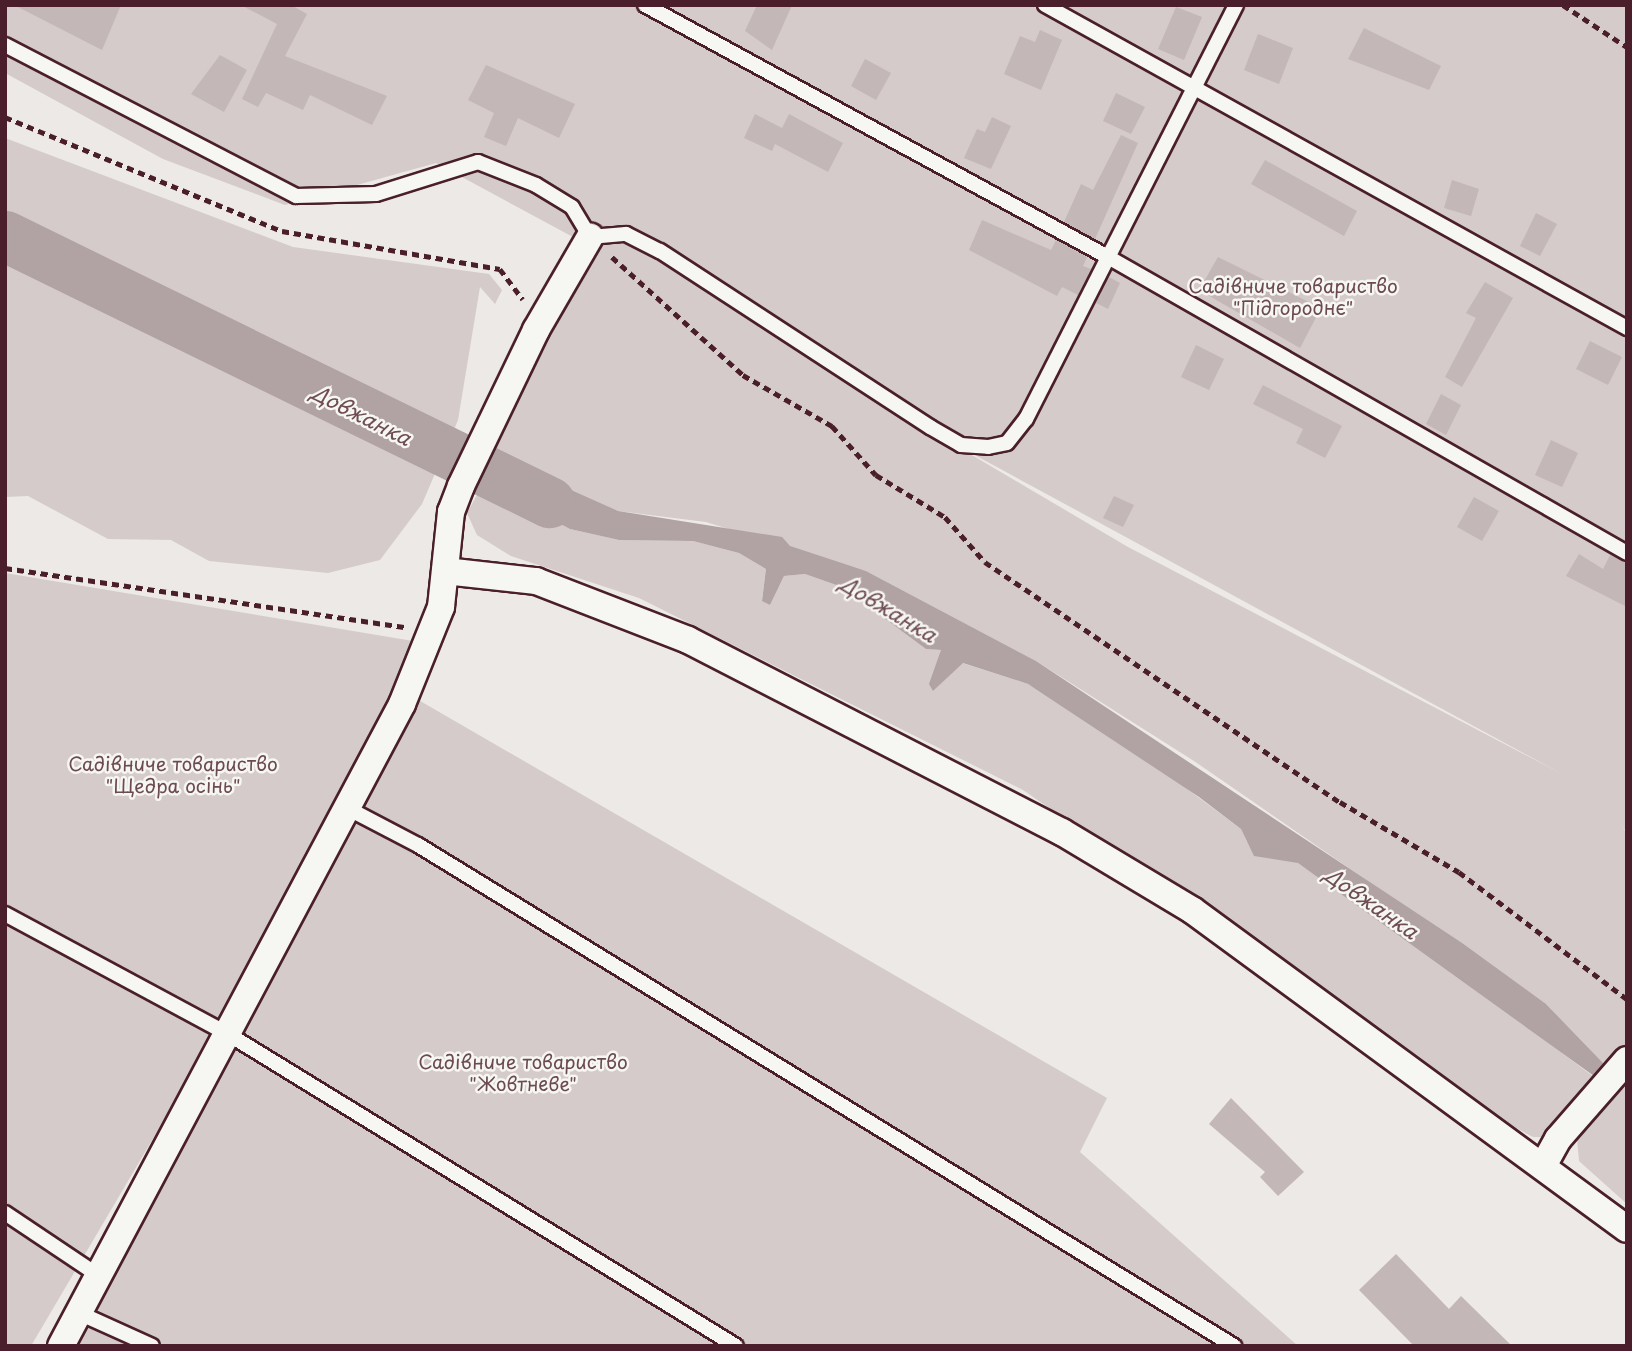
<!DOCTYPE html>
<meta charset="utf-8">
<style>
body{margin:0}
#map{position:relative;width:1632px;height:1351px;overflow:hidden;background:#ece9e6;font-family:"Playpen Sans",sans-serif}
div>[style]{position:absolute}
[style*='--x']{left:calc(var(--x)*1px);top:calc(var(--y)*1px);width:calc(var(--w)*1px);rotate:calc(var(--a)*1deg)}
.green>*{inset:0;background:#d4cbca}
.water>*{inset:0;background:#b1a2a3}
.river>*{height:51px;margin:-25.5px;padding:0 25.5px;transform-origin:25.5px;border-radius:25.5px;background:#b1a2a3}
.building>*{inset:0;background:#c4b7b7}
.path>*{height:4.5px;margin-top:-2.25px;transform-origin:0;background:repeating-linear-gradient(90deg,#4a1f2b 0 7px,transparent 0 12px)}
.roads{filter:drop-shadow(2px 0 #4a1f2b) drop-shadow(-2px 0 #4a1f2b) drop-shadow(0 2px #4a1f2b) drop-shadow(0 -2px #4a1f2b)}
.lane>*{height:14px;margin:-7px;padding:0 7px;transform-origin:7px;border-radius:7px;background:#f6f6f2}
.street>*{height:26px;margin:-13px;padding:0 13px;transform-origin:13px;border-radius:13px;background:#f6f6f2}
span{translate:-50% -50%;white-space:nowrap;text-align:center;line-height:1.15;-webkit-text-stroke:5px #f6f6f2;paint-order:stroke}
.park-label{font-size:19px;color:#6c4a53}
.water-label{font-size:21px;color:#6e4d55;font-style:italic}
.frame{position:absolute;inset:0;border:7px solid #4a1f2b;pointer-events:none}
</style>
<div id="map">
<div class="green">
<div style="clip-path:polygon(evenodd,5px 5px,1627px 5px,1627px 834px,1619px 820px,1627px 835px,1627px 1051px,1613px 1068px,1605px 1065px,1546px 1004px,1194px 761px,1036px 661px,866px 571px,706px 522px,618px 511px,490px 467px,477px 450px,586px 244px,436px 163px,285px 205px,163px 159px,5px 73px,5px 5px,938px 435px,1562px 774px,1128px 547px,938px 435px)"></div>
<div style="clip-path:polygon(5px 138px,293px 247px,489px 274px,502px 290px,495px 304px,480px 287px,458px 420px,422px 504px,380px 560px,328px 573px,209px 561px,171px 540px,108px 539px,28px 496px,5px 497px)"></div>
<div style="clip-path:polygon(487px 477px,489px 486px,570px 529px,619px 540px,693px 541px,739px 553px,766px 569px,762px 600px,770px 605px,784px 576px,805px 574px,842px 587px,926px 649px,941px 650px,933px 691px,962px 663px,1028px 684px,1129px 746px,1241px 829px,1247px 842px,1298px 863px,1401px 933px,1598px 1080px,1550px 1137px,1533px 1137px,1494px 1116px,1190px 892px,1103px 845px,1023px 790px,639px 598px,511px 556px,477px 535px,467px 513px)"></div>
<div style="clip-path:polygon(5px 573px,419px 642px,375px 761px,31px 1346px,5px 1346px)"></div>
<div style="clip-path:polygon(415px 698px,1107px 1098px,1080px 1152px,1298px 1346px,68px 1346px)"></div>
<div style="clip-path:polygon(1627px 1073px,1627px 1204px,1579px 1161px,1577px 1138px,1588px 1112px)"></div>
</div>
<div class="water">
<div style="clip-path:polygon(515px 465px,618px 511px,782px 537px,790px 546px,866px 571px,1036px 661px,1462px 943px,1546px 1004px,1605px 1065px,1594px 1076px,1298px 863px,1254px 856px,1241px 829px,1199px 797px,1028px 684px,963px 663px,933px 691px,929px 684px,941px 650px,926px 649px,842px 587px,805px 574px,784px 576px,770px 605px,762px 601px,766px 569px,739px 553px,693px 541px,619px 540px,570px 529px,482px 483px,490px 467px)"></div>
</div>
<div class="river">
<div style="--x:5;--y:236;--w:606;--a:26.06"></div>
</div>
<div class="building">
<div style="clip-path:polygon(14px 5px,121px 5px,102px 50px)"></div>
<div style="clip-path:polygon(241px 5px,291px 5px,307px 14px,285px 56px,387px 96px,372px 125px,310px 95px,303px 110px,266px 93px,258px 107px,242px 99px,277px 24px)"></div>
<div style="clip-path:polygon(757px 5px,792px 5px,772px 50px,745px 31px)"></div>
<div style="clip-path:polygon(1176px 7px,1202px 17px,1184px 60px,1158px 49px)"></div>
<div style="clip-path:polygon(1364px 28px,1441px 66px,1429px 90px,1348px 59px)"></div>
<div style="clip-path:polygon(1040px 30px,1062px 40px,1041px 90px,1004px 74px,1020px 36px,1035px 42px)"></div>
<div style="clip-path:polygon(1258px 34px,1293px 48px,1279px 84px,1244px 70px)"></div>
<div style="clip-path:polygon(220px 55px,247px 70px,224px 112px,191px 94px)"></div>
<div style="clip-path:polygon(865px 59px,891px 73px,876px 100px,851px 86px)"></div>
<div style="clip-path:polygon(486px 65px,575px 104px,559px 138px,518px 118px,506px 146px,484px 137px,494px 113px,468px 100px)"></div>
<div style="clip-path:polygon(1116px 93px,1145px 107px,1131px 134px,1103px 121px)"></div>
<div style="clip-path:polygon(755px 114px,782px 128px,789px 114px,843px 143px,828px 172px,775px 144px,772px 151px,744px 138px)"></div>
<div style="clip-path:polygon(992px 117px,1011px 126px,991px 169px,964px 158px,977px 129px,985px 132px)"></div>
<div style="clip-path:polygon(1121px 135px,1138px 143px,1095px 239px,1064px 222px,1081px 184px,1093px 190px)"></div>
<div style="clip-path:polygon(1265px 160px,1357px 211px,1344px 236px,1251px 184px)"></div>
<div style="clip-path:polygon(1452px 180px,1479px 189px,1471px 216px,1444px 208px)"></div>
<div style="clip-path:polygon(1536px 213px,1557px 224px,1540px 256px,1520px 246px)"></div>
<div style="clip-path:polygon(982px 220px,1051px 250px,1056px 240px,1087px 257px,1083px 266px,1091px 269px,1078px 295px,1062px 287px,1057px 296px,969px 250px)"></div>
<div style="clip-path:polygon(1218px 257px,1321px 308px,1300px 348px,1199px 290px)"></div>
<div style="clip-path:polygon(1109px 277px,1120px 283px,1108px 309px,1096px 303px)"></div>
<div style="clip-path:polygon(1485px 282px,1513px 298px,1462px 387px,1445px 377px,1476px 318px,1466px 313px)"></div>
<div style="clip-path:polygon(1590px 341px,1622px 357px,1608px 385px,1576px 369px)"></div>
<div style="clip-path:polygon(1196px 345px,1224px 359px,1209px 390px,1181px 377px)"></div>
<div style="clip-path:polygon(1263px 385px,1342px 426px,1325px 458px,1296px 443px,1303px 429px,1253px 404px)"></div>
<div style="clip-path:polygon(1441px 394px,1461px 405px,1446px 435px,1426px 424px)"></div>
<div style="clip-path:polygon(1551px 440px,1578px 453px,1562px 487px,1535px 475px)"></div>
<div style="clip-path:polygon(1114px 496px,1134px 505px,1123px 527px,1103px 518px)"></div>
<div style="clip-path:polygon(1474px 497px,1499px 511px,1482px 541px,1457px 527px)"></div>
<div style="clip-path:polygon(1579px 554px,1603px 569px,1610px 555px,1627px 563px,1627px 607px,1566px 576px)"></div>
<div style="clip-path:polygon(1231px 1098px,1304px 1172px,1278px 1196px,1260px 1177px,1265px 1172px,1209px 1124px)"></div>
<div style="clip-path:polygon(1396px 1254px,1449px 1309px,1461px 1296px,1512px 1346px,1414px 1346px,1359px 1290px)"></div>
</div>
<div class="path">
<div style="--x:1563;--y:5;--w:77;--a:33.3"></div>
<div style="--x:5;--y:117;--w:300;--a:22.4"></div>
<div style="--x:282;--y:231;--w:221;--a:9.9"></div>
<div style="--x:500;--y:269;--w:38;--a:53"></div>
<div style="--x:612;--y:257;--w:176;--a:42"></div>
<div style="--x:743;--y:375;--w:103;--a:29.8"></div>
<div style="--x:832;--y:426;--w:66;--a:48.1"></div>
<div style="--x:876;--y:475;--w:81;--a:31.3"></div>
<div style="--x:945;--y:517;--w:60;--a:48.4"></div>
<div style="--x:985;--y:562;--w:429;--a:34.1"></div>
<div style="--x:1340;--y:802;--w:138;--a:30.5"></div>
<div style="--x:1459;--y:872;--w:211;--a:37.1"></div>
<div style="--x:5;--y:568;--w:405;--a:8.4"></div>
</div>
<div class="roads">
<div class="lane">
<div style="--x:645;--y:5;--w:527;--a:28.56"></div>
<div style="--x:1108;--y:257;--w:597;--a:29.7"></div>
<div style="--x:1045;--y:5;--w:666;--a:29.03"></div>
<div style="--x:5;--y:45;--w:328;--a:27.4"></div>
<div style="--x:296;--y:196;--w:80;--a:-1.4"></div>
<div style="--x:376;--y:194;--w:107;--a:-17.4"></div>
<div style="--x:478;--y:162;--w:62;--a:21.6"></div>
<div style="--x:536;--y:185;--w:42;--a:31.4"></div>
<div style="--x:572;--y:207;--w:35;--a:59"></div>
<div style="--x:590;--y:237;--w:36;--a:-5"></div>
<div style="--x:626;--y:234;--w:38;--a:27"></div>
<div style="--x:660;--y:251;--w:322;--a:33.1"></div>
<div style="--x:930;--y:427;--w:36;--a:30"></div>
<div style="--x:961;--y:445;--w:27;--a:4"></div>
<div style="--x:988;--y:447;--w:19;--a:-12"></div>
<div style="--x:1007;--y:443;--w:31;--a:-52"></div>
<div style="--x:1026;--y:419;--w:464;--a:-63.1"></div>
<div style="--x:349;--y:809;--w:78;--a:27.6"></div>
<div style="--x:418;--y:845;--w:958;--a:31.55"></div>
<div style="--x:5;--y:914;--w:253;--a:28.3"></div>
<div style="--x:228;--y:1034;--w:596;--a:31.56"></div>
<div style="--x:5;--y:1213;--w:113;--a:33.8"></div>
<div style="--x:79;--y:1313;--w:80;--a:24.3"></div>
</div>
<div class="street">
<div style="--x:445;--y:571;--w:92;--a:6.3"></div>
<div style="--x:536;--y:581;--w:163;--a:21.2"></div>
<div style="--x:688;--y:640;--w:420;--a:27.2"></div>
<div style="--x:1062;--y:832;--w:152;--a:31"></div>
<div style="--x:1192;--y:910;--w:539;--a:36.25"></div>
<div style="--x:1543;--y:1166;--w:31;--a:-61"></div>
<div style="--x:1558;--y:1139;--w:105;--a:-48.9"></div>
<div style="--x:61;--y:1346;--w:727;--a:-62.02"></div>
<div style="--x:402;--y:704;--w:105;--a:-68.1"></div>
<div style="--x:441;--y:607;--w:96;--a:-84"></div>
<div style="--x:451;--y:512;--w:28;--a:-69"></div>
<div style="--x:461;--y:486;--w:173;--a:-64.3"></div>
<div style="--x:536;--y:330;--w:108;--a:-59.9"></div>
</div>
</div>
<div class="park-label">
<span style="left:1293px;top:297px">Садівниче товариство<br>"Підгороднє"</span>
<span style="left:173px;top:775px">Садівниче товариство<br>"Щедра осінь"</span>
<span style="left:523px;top:1073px">Садівниче товариство<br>"Жовтневе"</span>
</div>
<div class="water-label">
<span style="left:362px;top:414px;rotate:27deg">Довжанка</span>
<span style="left:889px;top:608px;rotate:31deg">Довжанка</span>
<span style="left:1372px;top:902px;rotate:35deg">Довжанка</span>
</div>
<div class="frame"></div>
</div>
